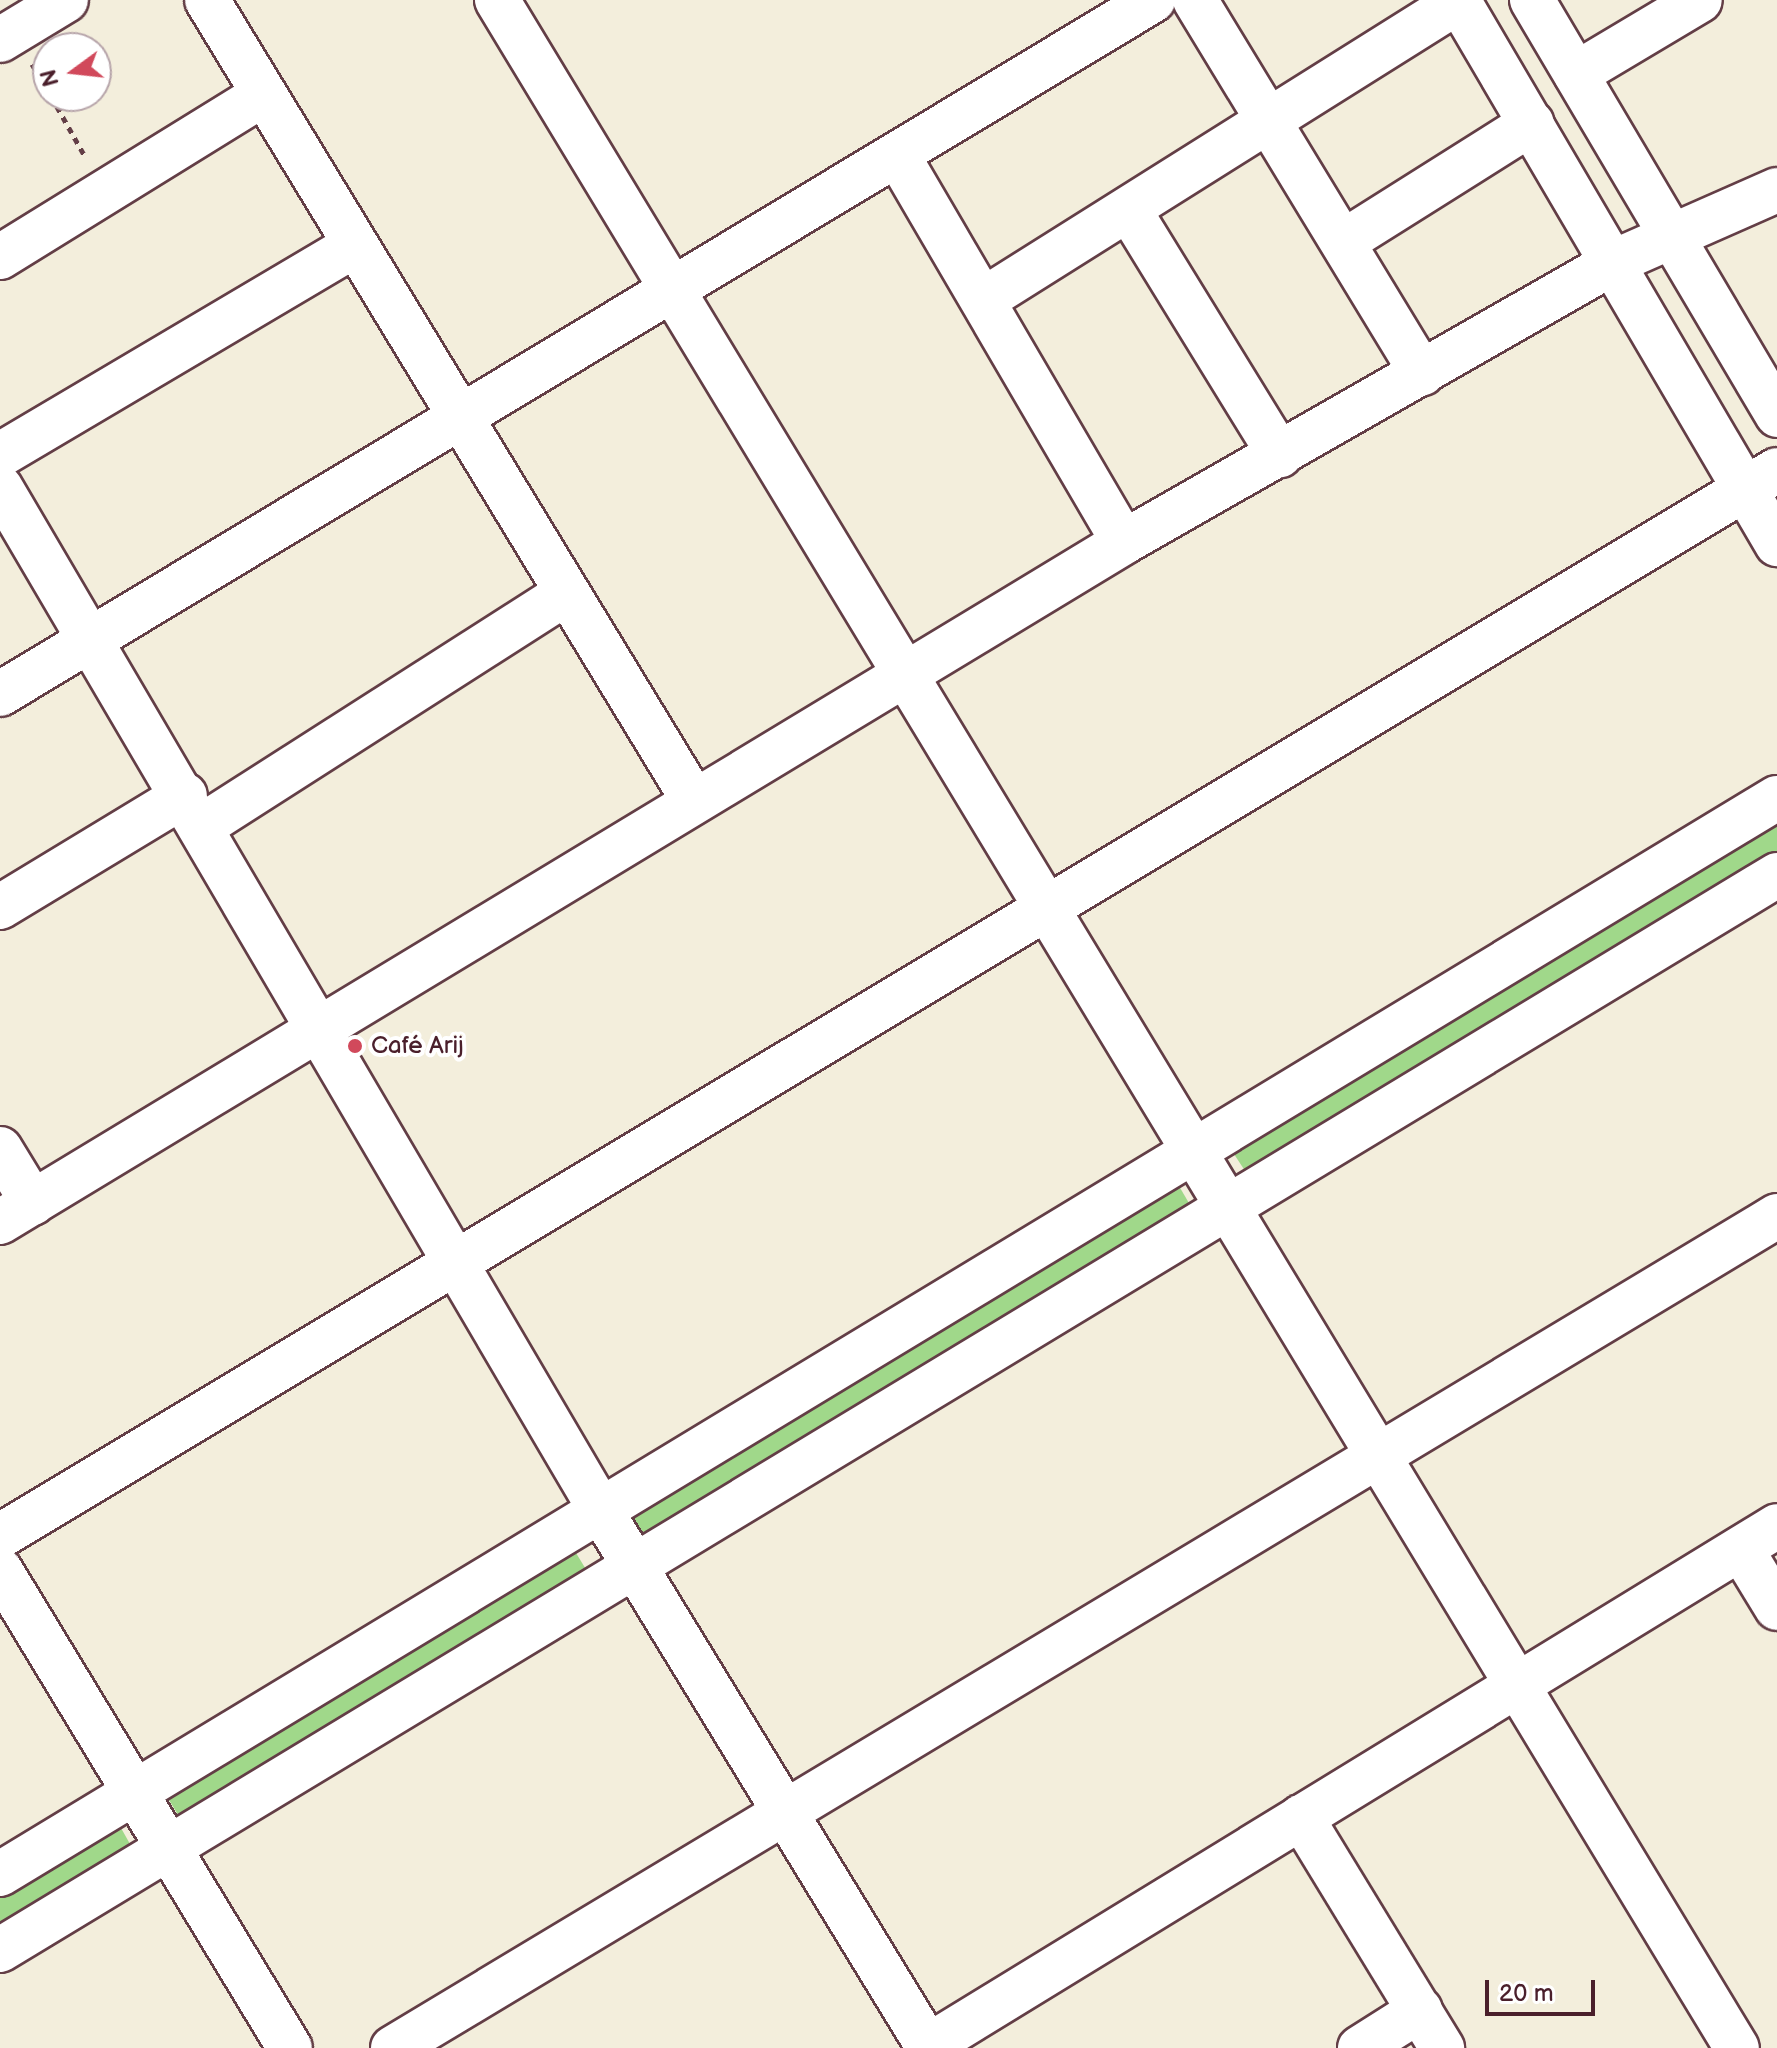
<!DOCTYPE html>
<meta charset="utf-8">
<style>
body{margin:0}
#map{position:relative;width:1777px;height:2048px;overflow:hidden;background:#f3eedc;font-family:"Balsamiq Sans",sans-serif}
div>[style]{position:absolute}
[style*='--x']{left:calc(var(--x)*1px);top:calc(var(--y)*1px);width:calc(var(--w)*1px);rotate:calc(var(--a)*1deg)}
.green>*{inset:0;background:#a0d88a}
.path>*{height:5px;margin-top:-2.5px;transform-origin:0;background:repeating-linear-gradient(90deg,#633e46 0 6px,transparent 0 12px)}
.roads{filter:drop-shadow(2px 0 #633e46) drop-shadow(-2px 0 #633e46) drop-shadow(0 2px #633e46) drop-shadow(0 -2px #633e46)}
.minor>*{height:44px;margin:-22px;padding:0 22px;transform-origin:22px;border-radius:22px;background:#fff}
.dots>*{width:22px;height:22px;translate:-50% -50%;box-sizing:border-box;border:4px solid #fff;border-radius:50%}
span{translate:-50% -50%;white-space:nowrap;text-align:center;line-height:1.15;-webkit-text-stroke:8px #fff;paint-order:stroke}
.poi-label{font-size:24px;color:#4a1f2b}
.left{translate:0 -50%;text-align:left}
.north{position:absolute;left:32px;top:32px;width:80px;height:80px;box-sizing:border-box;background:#fff;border:2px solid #b7a5aa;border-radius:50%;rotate:255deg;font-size:22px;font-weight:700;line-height:32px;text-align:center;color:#4a1f2b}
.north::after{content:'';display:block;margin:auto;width:28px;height:36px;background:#d1495b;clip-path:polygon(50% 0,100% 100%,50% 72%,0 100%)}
.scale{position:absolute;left:1485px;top:1980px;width:110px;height:36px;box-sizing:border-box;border:4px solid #4a1f2b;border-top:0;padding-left:10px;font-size:24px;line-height:28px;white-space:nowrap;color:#4a1f2b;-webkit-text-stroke:6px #fff;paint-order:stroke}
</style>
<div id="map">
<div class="green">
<div style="clip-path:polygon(1777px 814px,1777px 858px,1251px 1180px,1230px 1148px)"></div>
<div style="clip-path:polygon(1176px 1181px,1196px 1215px,639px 1549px,619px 1515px)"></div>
<div style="clip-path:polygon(573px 1548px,590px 1576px,183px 1823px,166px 1795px)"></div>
<div style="clip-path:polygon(117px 1821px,134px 1851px,0 1931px,0 1891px)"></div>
</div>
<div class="path">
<div style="--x:32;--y:64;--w:31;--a:59"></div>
<div style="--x:51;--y:96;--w:71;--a:60.6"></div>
</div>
<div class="roads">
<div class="minor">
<div style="--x:207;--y:0;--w:937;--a:58.7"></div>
<div style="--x:497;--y:0;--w:2394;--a:58.81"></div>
<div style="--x:1195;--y:0;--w:437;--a:58.7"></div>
<div style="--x:1458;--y:0;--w:631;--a:59.61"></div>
<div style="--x:1532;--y:0;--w:482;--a:59.4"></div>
<div style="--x:0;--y:40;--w:77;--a:-31.2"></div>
<div style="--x:1576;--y:74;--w:144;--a:-30.8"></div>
<div style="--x:898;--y:156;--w:447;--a:59.7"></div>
<div style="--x:1129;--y:210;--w:288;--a:58.4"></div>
<div style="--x:1343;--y:242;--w:223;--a:-32.2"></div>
<div style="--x:0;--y:257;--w:308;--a:-31.7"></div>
<div style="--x:983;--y:300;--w:562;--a:-32.14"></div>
<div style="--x:0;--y:455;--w:410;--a:-30.6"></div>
<div style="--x:0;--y:487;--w:1187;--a:59.59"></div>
<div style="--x:601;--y:1511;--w:629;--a:58.58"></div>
<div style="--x:0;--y:694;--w:1346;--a:-31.04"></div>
<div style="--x:202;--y:826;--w:431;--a:-32.6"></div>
<div style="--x:0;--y:907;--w:216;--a:-31.2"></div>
<div style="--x:0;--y:1149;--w:63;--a:58.6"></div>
<div style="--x:0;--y:1222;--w:1314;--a:-31.17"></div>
<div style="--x:1124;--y:542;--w:567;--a:-29.73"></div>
<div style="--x:1616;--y:261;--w:176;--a:-23.8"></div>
<div style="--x:0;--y:1536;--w:2072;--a:-30.96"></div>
<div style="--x:1741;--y:1549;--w:69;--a:58.6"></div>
<div style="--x:0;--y:1570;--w:559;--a:58.76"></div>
<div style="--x:1301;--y:1817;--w:271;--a:58.6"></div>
<div style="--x:0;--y:1874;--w:2077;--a:-31.2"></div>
<div style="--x:0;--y:1950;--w:2077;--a:-31.17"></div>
<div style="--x:393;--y:2048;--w:1615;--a:-31.01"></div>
<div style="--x:925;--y:2048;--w:999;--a:-31.49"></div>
<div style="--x:1360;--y:2048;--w:71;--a:-32.3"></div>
</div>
</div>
<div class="dots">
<div style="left:355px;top:1046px;background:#d1495b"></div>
</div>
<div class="poi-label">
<span class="left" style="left:371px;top:1046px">Café Arij</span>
</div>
<div class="north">N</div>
<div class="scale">20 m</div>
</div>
